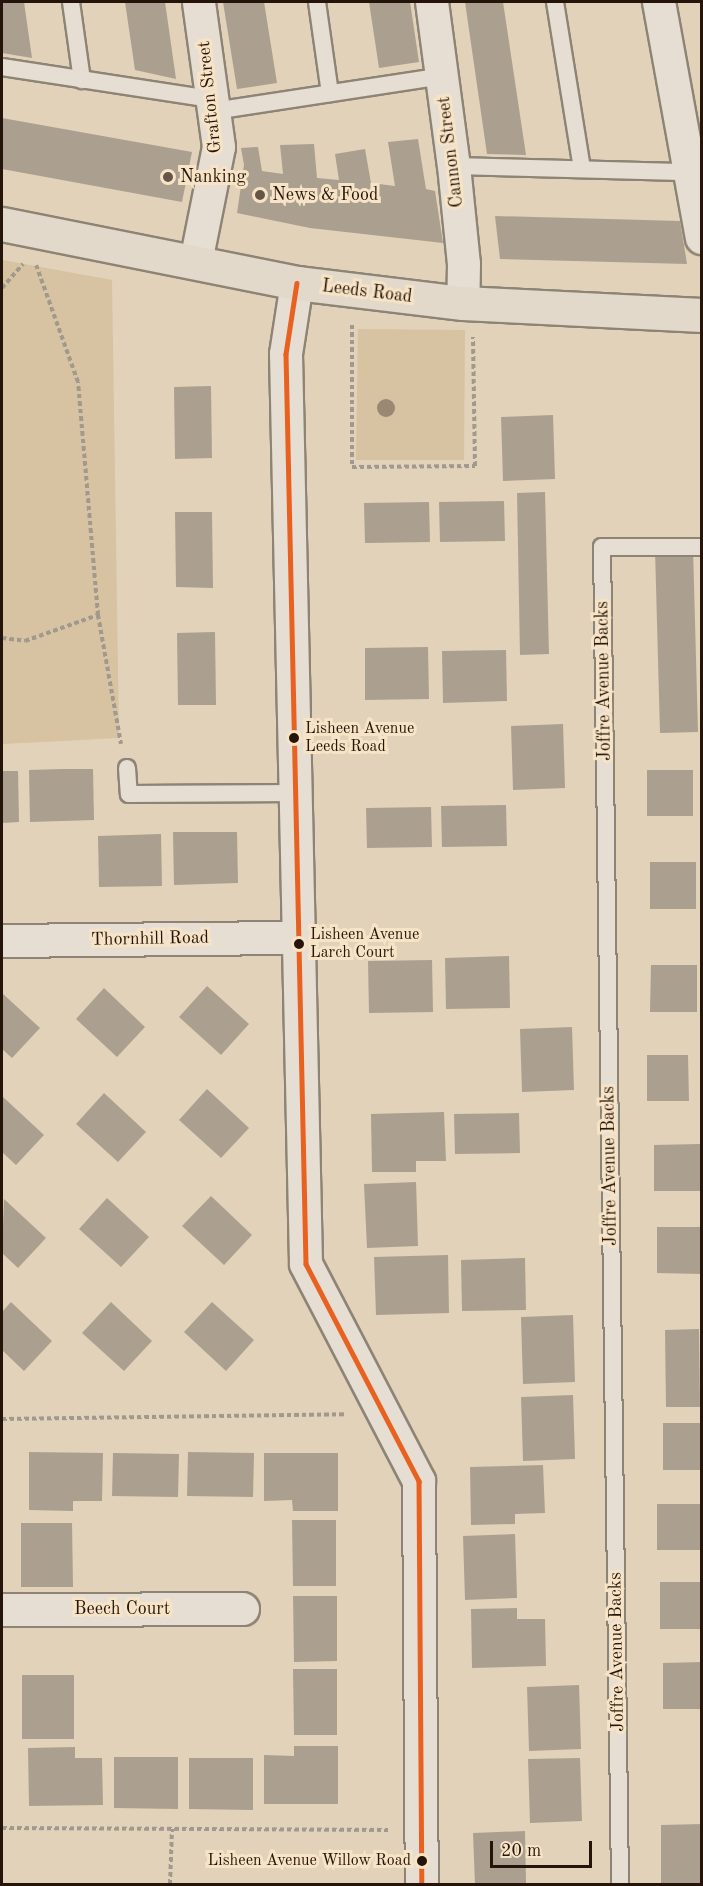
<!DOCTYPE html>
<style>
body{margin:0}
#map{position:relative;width:703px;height:1886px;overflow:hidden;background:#e1d2b9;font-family:"Old Standard TT",serif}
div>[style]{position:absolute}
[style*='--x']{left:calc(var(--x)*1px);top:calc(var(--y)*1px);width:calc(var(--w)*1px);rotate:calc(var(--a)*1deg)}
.green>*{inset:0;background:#d7c2a1}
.building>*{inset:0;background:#aba08f}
.path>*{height:4px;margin-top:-2px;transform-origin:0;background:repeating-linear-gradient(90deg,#a1998e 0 4.5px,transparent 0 7.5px)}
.roads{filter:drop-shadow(2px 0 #8e8475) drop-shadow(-2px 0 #8e8475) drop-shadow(0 2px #8e8475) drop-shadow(0 -2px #8e8475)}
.lane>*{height:16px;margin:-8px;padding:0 8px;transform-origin:8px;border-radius:8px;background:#e6ded2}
.street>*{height:32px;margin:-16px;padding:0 16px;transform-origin:16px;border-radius:16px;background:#e6ded2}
.primary>*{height:33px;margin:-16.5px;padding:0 16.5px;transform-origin:16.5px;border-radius:16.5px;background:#e2d9ca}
.bus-1>*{height:4.5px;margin:-2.25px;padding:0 2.25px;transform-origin:2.25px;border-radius:2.25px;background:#e86121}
.trees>*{width:18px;height:18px;margin:-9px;border-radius:50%;background:#9a8872}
.dots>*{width:16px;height:16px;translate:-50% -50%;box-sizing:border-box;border:3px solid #f7e4c6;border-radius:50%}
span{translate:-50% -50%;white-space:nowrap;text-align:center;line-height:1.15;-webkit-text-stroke:6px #f7e4c6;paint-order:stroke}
.bus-label{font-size:16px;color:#251409}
.left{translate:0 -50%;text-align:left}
.right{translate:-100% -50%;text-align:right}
.street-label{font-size:18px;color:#251409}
.poi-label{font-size:18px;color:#251409}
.frame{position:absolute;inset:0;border:3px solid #251409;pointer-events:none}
.scale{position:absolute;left:490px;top:1841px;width:102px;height:27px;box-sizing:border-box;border:3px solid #251409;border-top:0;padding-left:8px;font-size:18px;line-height:21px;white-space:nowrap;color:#251409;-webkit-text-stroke:4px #f7e4c6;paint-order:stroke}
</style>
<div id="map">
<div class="green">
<div style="clip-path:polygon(2px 260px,112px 280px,119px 738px,2px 744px)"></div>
<div style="clip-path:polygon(358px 329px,465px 330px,464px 460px,356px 460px)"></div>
</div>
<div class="building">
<div style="clip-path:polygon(2px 2px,24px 2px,32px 58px,2px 53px)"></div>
<div style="clip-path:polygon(125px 2px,165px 2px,176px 79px,135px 70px)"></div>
<div style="clip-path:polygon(223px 2px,264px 2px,277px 83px,237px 89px)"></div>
<div style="clip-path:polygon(369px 2px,410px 2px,419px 62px,379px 68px)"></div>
<div style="clip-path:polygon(465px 2px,503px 2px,526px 155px,487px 154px)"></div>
<div style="clip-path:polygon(2px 118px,192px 152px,182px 202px,2px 169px)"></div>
<div style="clip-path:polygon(418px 139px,426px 189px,435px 191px,443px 243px,310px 228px,237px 213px,244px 165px,241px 148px,258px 147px,262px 171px,283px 174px,280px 145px,314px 144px,317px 178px,339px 180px,335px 154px,365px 149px,371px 183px,395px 186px,388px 142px)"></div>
<div style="clip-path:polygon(495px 216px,680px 221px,687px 264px,500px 259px)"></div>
<div style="clip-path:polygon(211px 386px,212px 458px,175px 459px,174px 387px)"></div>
<div style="clip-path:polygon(553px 415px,555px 479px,503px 481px,501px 417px)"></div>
<div style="clip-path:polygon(545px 492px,549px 654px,520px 655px,517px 493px)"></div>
<div style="clip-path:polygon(504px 501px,505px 541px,440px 542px,439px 502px)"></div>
<div style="clip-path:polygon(429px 502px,430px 542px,365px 543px,364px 503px)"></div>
<div style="clip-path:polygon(175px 512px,212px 512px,213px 588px,176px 587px)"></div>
<div style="clip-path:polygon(693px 548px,698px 732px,660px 733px,655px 549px)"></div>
<div style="clip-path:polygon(215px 632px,216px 705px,178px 705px,177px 633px)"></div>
<div style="clip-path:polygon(428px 647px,429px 699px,365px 700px,365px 648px)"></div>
<div style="clip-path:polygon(506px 650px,507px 701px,443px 703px,442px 651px)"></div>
<div style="clip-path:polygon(563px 724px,565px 788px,513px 790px,511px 726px)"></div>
<div style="clip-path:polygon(62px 769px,93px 769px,94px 820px,30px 822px,29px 770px)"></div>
<div style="clip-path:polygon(647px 770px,693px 770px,693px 816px,647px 816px)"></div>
<div style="clip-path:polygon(2px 771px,18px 771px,19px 822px,2px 823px)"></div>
<div style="clip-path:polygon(506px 805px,507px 846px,442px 847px,441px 806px)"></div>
<div style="clip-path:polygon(431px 807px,432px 847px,367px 848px,366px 808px)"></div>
<div style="clip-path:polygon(173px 832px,237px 832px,238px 883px,174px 885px)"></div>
<div style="clip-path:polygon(161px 834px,162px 886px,99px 887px,98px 836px)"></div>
<div style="clip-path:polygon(650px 862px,696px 862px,696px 909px,650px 909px)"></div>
<div style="clip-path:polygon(509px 956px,510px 1008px,446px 1009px,445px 958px)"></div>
<div style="clip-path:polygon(432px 960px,433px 1012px,369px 1013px,368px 961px)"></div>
<div style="clip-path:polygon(651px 965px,697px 965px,697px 1012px,650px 1012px)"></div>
<div style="clip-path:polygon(207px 986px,249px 1024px,221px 1055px,179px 1017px)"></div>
<div style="clip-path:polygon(104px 988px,145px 1027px,117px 1057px,76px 1019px)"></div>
<div style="clip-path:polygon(2px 993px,40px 1028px,12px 1058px,2px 1049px)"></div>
<div style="clip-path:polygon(572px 1027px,574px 1090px,522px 1092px,520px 1029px)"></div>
<div style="clip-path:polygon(647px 1055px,688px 1055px,689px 1101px,647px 1101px)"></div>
<div style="clip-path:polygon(207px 1089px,249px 1128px,221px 1158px,179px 1120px)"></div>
<div style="clip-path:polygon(104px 1093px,146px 1132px,118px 1162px,76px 1124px)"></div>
<div style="clip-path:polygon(2px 1096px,44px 1135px,16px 1165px,2px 1152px)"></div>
<div style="clip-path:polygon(444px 1112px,446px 1161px,416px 1161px,416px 1172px,372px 1172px,371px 1114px)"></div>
<div style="clip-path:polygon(519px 1113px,520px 1153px,455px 1154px,454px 1114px)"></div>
<div style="clip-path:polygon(700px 1144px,700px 1191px,654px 1191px,654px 1145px)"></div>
<div style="clip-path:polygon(416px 1182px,418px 1246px,367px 1248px,364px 1184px)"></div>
<div style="clip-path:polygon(211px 1196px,252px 1235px,224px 1265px,182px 1226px)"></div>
<div style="clip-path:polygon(107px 1198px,149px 1237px,121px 1267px,79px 1229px)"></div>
<div style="clip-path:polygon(4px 1199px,46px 1238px,18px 1268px,2px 1253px)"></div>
<div style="clip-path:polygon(657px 1227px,702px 1227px,702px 1274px,657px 1273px)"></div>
<div style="clip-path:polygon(448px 1255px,449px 1313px,376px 1315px,374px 1257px)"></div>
<div style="clip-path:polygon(525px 1258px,526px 1310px,462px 1311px,461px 1260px)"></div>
<div style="clip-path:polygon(11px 1302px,52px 1341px,24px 1371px,2px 1350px,2px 1312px)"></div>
<div style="clip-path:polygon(111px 1302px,152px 1341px,124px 1371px,82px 1333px)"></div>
<div style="clip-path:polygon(212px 1302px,254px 1340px,226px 1371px,184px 1332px)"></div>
<div style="clip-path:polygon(573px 1315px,575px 1382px,523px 1384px,521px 1317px)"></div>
<div style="clip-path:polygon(699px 1329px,700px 1407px,666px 1407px,665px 1330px)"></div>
<div style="clip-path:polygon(573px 1395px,575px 1459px,523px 1461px,521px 1397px)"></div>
<div style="clip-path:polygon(663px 1423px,702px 1423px,702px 1470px,663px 1470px)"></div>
<div style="clip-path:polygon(29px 1452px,103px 1453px,102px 1501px,73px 1501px,73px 1511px,29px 1510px)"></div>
<div style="clip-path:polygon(188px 1452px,254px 1453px,253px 1497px,187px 1496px)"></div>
<div style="clip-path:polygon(113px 1453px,179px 1454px,178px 1497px,112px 1496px)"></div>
<div style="clip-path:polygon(264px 1453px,338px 1453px,338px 1511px,293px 1511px,292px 1500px,264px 1501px)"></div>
<div style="clip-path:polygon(543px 1465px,545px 1513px,515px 1514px,515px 1524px,471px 1525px,470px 1467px)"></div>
<div style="clip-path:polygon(657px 1504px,702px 1504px,702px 1550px,657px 1550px)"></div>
<div style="clip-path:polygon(292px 1520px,336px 1520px,336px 1586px,293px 1586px)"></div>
<div style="clip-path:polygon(21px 1523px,72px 1523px,73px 1587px,21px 1587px)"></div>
<div style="clip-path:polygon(515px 1534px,517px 1598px,465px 1600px,463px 1536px)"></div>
<div style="clip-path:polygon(660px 1582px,702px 1582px,702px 1629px,660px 1629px)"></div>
<div style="clip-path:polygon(293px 1596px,337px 1596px,337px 1661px,294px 1662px)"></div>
<div style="clip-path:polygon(517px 1608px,517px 1619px,545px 1619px,546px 1666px,472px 1668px,471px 1609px)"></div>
<div style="clip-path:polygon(702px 1662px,702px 1709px,663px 1709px,663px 1663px)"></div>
<div style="clip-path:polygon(293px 1669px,337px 1669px,337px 1735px,294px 1735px)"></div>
<div style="clip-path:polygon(22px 1675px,74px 1675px,74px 1739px,22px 1739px)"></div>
<div style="clip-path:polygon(579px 1685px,581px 1749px,529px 1751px,527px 1687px)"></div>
<div style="clip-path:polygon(294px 1746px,338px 1746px,338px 1804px,264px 1804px,264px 1755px,294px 1756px)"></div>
<div style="clip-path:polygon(75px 1747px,75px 1758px,102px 1758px,103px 1805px,29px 1806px,28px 1748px)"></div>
<div style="clip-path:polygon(114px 1757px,178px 1757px,178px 1809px,114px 1808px)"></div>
<div style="clip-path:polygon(189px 1758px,253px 1758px,253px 1810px,189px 1809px)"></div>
<div style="clip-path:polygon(580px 1758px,582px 1821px,530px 1823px,528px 1759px)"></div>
<div style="clip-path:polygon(702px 1824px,702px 1884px,661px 1884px,661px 1825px)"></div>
<div style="clip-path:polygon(525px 1831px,526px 1884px,475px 1884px,473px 1833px)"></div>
</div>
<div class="path">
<div style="--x:2;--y:288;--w:32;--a:-49"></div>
<div style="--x:352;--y:325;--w:142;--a:90"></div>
<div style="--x:352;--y:467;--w:123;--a:-0.5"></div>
<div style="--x:475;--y:466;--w:129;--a:-90.9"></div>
<div style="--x:98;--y:615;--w:131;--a:79.9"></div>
<div style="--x:2;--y:638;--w:23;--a:7"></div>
<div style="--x:25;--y:641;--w:77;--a:-19.6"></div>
<div style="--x:98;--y:615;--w:234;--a:-94.9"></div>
<div style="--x:78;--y:382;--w:124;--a:-109.7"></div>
<div style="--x:2;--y:1419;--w:345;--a:-0.8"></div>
<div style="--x:2;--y:1828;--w:386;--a:0.3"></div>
<div style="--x:170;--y:1884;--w:55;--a:-87.9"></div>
</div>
<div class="roads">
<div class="lane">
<div style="--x:71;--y:2;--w:79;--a:82"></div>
<div style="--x:317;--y:2;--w:92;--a:81.9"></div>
<div style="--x:555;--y:2;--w:169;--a:80.8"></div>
<div style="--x:2;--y:67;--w:212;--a:8.7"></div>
<div style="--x:214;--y:111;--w:231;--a:-8.7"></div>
<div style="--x:454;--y:166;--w:237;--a:1.5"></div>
<div style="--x:127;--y:768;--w:26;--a:86"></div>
<div style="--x:129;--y:794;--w:168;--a:-0.3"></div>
<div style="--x:620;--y:1884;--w:1337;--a:-90.77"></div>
<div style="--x:602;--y:547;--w:100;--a:0"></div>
</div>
<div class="street">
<div style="--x:432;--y:2;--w:165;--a:82.4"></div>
<div style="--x:454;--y:166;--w:99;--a:84.2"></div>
<div style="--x:464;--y:264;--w:39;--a:91"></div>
<div style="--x:659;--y:2;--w:240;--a:79.7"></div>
<div style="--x:196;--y:262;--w:117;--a:-78.7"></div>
<div style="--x:219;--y:147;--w:146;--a:-97.9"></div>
<div style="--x:297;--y:283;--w:72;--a:98.8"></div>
<div style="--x:286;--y:354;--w:910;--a:88.74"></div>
<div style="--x:306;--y:1264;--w:245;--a:62.5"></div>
<div style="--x:419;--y:1481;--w:403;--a:89.6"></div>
<div style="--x:2;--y:941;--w:296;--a:-0.6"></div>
<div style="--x:2;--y:1610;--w:241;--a:-0.2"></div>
</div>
<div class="primary">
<div style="--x:2;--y:224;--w:301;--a:11.3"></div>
<div style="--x:297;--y:283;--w:167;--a:6.9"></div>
<div style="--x:463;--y:303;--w:239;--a:2.9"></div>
</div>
</div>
<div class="bus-1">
<div style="--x:297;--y:283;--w:72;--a:98.8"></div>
<div style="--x:286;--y:354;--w:910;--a:88.74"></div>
<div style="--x:306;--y:1264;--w:245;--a:62.5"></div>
<div style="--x:419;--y:1481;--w:403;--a:89.6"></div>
</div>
<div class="trees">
<div style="left:386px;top:408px"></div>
</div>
<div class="dots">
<div style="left:168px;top:177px;background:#675647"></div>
<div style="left:260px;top:195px;background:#675647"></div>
<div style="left:294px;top:738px;background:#251409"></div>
<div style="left:299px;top:944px;background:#251409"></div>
<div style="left:422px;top:1861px;background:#251409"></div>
</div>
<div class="bus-label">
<span class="left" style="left:305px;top:738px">Lisheen Avenue<br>Leeds Road</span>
<span class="left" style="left:310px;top:944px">Lisheen Avenue<br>Larch Court</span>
<span class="right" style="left:411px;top:1861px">Lisheen Avenue Willow Road</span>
</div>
<div class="street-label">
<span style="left:210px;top:97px;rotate:-96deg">Grafton Street</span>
<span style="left:451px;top:152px;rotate:-97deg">Cannon Street</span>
<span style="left:367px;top:292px;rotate:7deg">Leeds Road</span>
<span style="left:604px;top:681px;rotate:-91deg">Joffre Avenue Backs</span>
<span style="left:150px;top:939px;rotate:-1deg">Thornhill Road</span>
<span style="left:610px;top:1166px;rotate:-91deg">Joffre Avenue Backs</span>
<span style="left:122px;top:1609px">Beech Court</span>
<span style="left:617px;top:1652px;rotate:-91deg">Joffre Avenue Backs</span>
</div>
<div class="poi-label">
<span class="left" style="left:180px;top:177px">Nanking</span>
<span class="left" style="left:272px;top:195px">News &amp; Food</span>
</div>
<div class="frame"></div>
<div class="scale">20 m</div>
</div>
